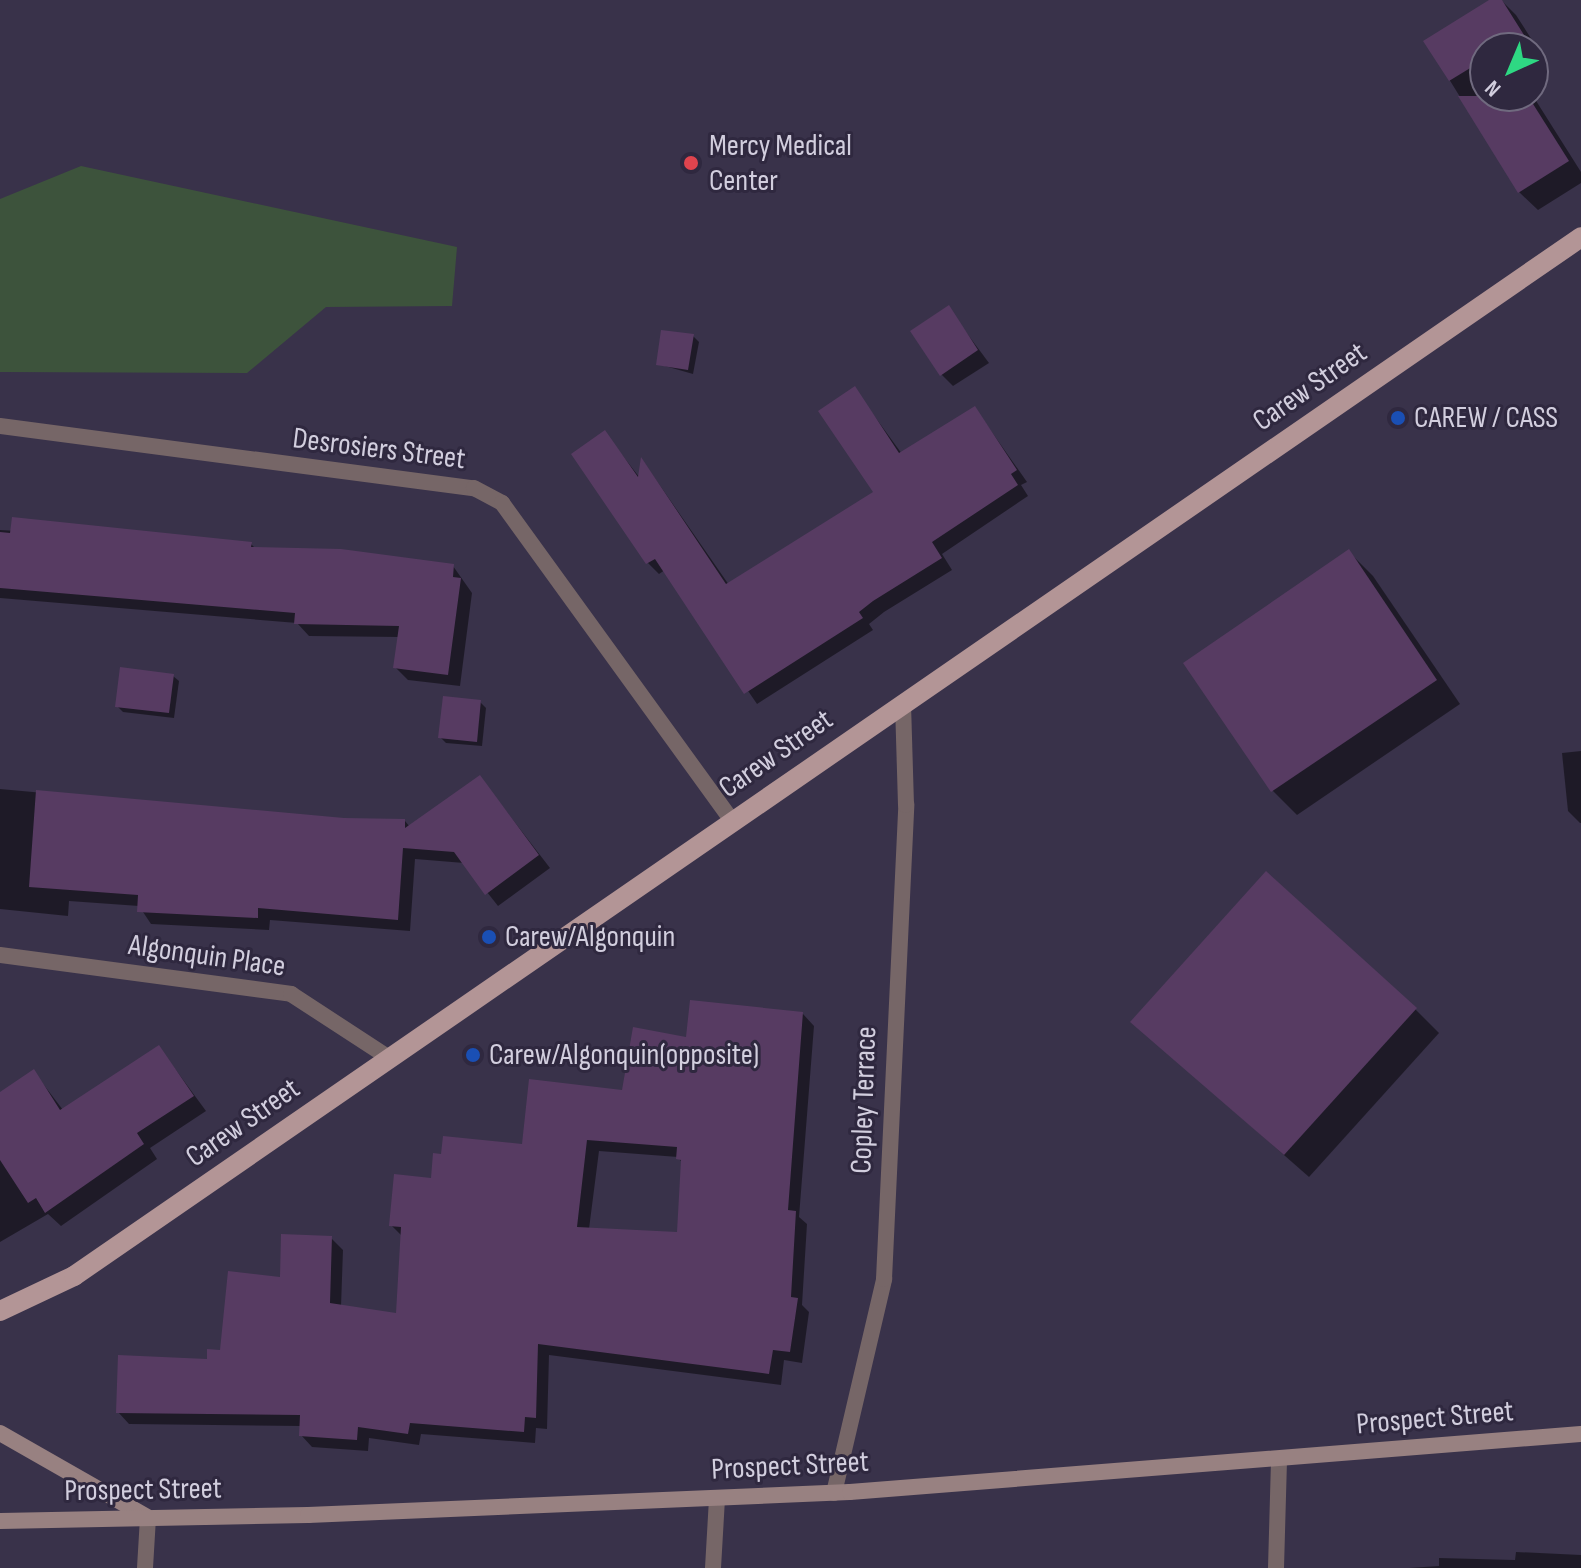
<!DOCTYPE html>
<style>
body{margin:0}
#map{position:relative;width:1581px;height:1568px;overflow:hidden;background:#39324a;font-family:"Sofia Sans Condensed",sans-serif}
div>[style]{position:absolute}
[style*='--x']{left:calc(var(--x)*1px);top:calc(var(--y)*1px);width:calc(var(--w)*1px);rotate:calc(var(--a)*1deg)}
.green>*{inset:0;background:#3d533c}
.shadow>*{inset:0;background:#0007}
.building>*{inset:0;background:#573b62}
.minor>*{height:16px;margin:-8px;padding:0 8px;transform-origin:8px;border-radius:8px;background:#766667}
.secondary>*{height:16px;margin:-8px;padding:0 8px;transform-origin:8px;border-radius:8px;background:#988181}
.primary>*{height:20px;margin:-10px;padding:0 10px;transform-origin:10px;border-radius:10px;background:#b39596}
.dots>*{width:22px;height:22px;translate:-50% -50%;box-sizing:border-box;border:4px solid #2f283f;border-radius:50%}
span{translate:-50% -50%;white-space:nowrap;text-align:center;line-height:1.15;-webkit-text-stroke:6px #2f283f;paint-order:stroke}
.poi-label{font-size:30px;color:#d2cede}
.left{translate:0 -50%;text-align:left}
.street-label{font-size:30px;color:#d2cede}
.north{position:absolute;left:1469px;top:32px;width:80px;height:80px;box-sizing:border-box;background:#2f283f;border:2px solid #706a7f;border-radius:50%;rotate:224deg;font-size:22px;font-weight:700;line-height:32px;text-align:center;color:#d2cede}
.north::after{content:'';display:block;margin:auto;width:28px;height:36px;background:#2ed883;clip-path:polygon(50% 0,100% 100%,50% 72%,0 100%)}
</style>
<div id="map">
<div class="green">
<div style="clip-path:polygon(81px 166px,457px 247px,452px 306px,326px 307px,247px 373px,0 372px,0 199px)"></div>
</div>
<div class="shadow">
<div style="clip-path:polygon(1492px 0,1501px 0,1516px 15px,1541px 54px,1533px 59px,1533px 48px,1485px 48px,1485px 96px,1533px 96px,1581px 172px,1581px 183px,1538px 210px,1519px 192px,1426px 42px)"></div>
<div style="clip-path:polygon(948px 308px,989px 363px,953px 386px,941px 374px)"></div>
<div style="clip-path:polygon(693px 336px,699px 342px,693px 374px,658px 364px)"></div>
<div style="clip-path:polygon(854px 388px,902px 454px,975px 408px,1027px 482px,1021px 485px,1028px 496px,942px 554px,952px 570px,884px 612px,869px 624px,873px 630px,757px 704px,665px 570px,659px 574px,648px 563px,573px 455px,605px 433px,640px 478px,643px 461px,729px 585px,876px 492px)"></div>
<div style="clip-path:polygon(0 530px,251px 544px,256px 549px,453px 566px,472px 593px,460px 686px,408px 680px,395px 667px,399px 637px,309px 636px,297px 623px,0 598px)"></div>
<div style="clip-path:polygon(1349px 552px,1373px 576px,1460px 704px,1297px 815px,1273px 791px,1185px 663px)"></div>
<div style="clip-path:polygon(173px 676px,179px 681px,174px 718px,123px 712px,117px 706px)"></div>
<div style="clip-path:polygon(480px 702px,486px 708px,482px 746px,446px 743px,440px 737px)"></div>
<div style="clip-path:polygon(1581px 751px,1581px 823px,1580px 823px,1568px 811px,1562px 753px)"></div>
<div style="clip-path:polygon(480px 777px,550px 868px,498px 906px,464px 863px,415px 859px,410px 931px,270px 920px,269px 930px,151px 924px,139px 906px,69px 901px,68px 916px,0 909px,0 789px,343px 820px,405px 821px,410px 827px)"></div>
<div style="clip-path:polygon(1415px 1009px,1439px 1033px,1309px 1177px,1133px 1022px)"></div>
<div style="clip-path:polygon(evenodd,803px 1014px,814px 1026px,799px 1217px,807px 1224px,802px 1305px,809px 1312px,802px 1363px,784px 1360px,781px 1385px,549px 1355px,547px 1429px,536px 1428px,535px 1443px,421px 1434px,419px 1445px,369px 1438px,368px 1451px,312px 1447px,301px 1435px,301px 1426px,129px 1424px,118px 1412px,222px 1352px,282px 1279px,331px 1238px,343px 1250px,341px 1307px,398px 1315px,403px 1237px,391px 1225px,433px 1180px,523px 1146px,624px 1092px,687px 1039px,803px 1014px,599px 1151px,678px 1157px,683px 1164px,679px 1234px,589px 1229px,599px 1151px)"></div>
<div style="clip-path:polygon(159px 1047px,206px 1111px,150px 1148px,157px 1159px,61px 1226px,48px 1214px,0 1242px,0 1094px,34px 1072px,63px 1110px)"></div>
<div style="clip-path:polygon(1516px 1552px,1581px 1555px,1581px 1568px,1409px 1568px,1439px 1566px,1439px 1558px,1515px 1560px)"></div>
</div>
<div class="building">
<div style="clip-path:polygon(1489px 0,1502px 0,1524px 35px,1502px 48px,1485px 48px,1485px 59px,1449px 81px,1423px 41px)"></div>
<div style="clip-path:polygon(1458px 96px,1528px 96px,1569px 161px,1518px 193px)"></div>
<div style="clip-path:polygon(949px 305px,978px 350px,940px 376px,910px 331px)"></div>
<div style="clip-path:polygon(661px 330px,694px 334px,688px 370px,656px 365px)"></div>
<div style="clip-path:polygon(855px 386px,899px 453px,975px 406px,1017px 470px,1011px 474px,1018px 485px,932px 542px,942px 558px,873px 601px,859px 612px,863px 618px,744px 694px,655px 559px,646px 564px,571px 454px,605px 430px,638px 477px,641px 457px,726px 584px,873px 492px,818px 411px)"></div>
<div style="clip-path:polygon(12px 517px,252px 542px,251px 547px,341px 549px,454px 564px,453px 577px,461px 578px,448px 675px,393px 668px,399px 626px,294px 624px,295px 613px,0 588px,0 532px,10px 533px)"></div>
<div style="clip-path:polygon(1349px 549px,1437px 680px,1271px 792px,1183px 663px)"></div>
<div style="clip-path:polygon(120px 667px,174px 674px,169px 713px,115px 707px)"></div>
<div style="clip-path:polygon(443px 696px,481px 700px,477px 742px,438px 738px)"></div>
<div style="clip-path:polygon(480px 775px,539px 855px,485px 895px,454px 852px,403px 848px,398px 920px,258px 908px,258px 918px,137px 912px,138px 895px,29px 887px,36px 790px,344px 818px,405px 819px,405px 828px)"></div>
<div style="clip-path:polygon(1266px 871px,1417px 1008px,1284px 1155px,1130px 1022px)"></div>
<div style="clip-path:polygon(evenodd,690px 1000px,803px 1012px,788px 1210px,796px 1211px,791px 1297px,798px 1298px,790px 1352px,773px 1350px,769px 1374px,538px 1344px,536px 1418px,525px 1417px,524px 1432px,410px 1423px,408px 1434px,358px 1427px,357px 1440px,299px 1436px,300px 1415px,116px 1413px,118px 1355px,207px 1359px,207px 1349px,220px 1350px,228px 1271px,280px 1277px,281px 1234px,332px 1236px,330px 1303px,396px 1313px,401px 1227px,389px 1226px,394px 1174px,431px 1178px,433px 1153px,441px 1154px,443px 1136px,522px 1144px,529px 1079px,622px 1090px,633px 1027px,686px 1037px,690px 1000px,587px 1140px,677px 1147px,676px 1159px,681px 1160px,677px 1232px,577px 1227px,587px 1140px)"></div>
<div style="clip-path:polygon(159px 1045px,194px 1096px,137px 1133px,144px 1144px,45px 1213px,36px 1198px,28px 1203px,0 1160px,0 1092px,34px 1069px,60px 1110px)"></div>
</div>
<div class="minor">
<div style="--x:0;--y:426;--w:478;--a:7.5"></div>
<div style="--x:474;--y:488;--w:32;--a:28"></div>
<div style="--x:502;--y:503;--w:392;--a:54.1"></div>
<div style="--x:0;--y:955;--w:294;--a:7.6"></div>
<div style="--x:291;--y:994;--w:117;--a:33.1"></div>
<div style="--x:834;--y:1493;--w:220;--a:-76.8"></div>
<div style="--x:884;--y:1279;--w:475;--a:-87.3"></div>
<div style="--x:906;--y:805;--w:102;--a:-91.7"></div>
<div style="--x:145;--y:1568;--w:50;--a:-86.6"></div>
<div style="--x:713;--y:1568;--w:70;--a:-86.7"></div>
<div style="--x:1276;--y:1568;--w:109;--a:-88.4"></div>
</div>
<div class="secondary">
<div style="--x:0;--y:1433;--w:169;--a:29.7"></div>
<div style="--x:0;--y:1521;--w:308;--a:-1.1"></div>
<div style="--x:308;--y:1515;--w:542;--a:-2.43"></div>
<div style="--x:850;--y:1492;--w:733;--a:-4.54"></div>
</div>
<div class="primary">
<div style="--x:0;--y:1311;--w:82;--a:-25.3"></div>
<div style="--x:74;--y:1276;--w:1830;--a:-34.58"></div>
</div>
<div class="dots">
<div style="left:691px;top:163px;background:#e0444e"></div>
<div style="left:1398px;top:418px;background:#1a4fb4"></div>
<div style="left:489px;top:937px;background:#1a4fb4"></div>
<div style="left:473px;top:1055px;background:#1a4fb4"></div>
</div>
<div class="poi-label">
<span class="left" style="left:709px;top:163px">Mercy Medical<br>Center</span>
<span class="left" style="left:1414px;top:418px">CAREW / CASS</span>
<span class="left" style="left:505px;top:937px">Carew/Algonquin</span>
<span class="left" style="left:489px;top:1055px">Carew/Algonquin(opposite)</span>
</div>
<div class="street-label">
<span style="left:1310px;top:387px;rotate:-35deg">Carew Street</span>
<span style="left:379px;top:449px;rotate:7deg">Desrosiers Street</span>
<span style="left:776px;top:754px;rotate:-35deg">Carew Street</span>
<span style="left:207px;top:956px;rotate:8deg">Algonquin Place</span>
<span style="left:864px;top:1100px;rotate:-88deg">Copley Terrace</span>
<span style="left:243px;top:1123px;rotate:-35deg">Carew Street</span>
<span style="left:1435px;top:1418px;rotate:-5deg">Prospect Street</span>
<span style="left:790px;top:1466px;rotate:-3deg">Prospect Street</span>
<span style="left:143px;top:1490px;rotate:-1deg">Prospect Street</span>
</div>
<div class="north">N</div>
</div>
